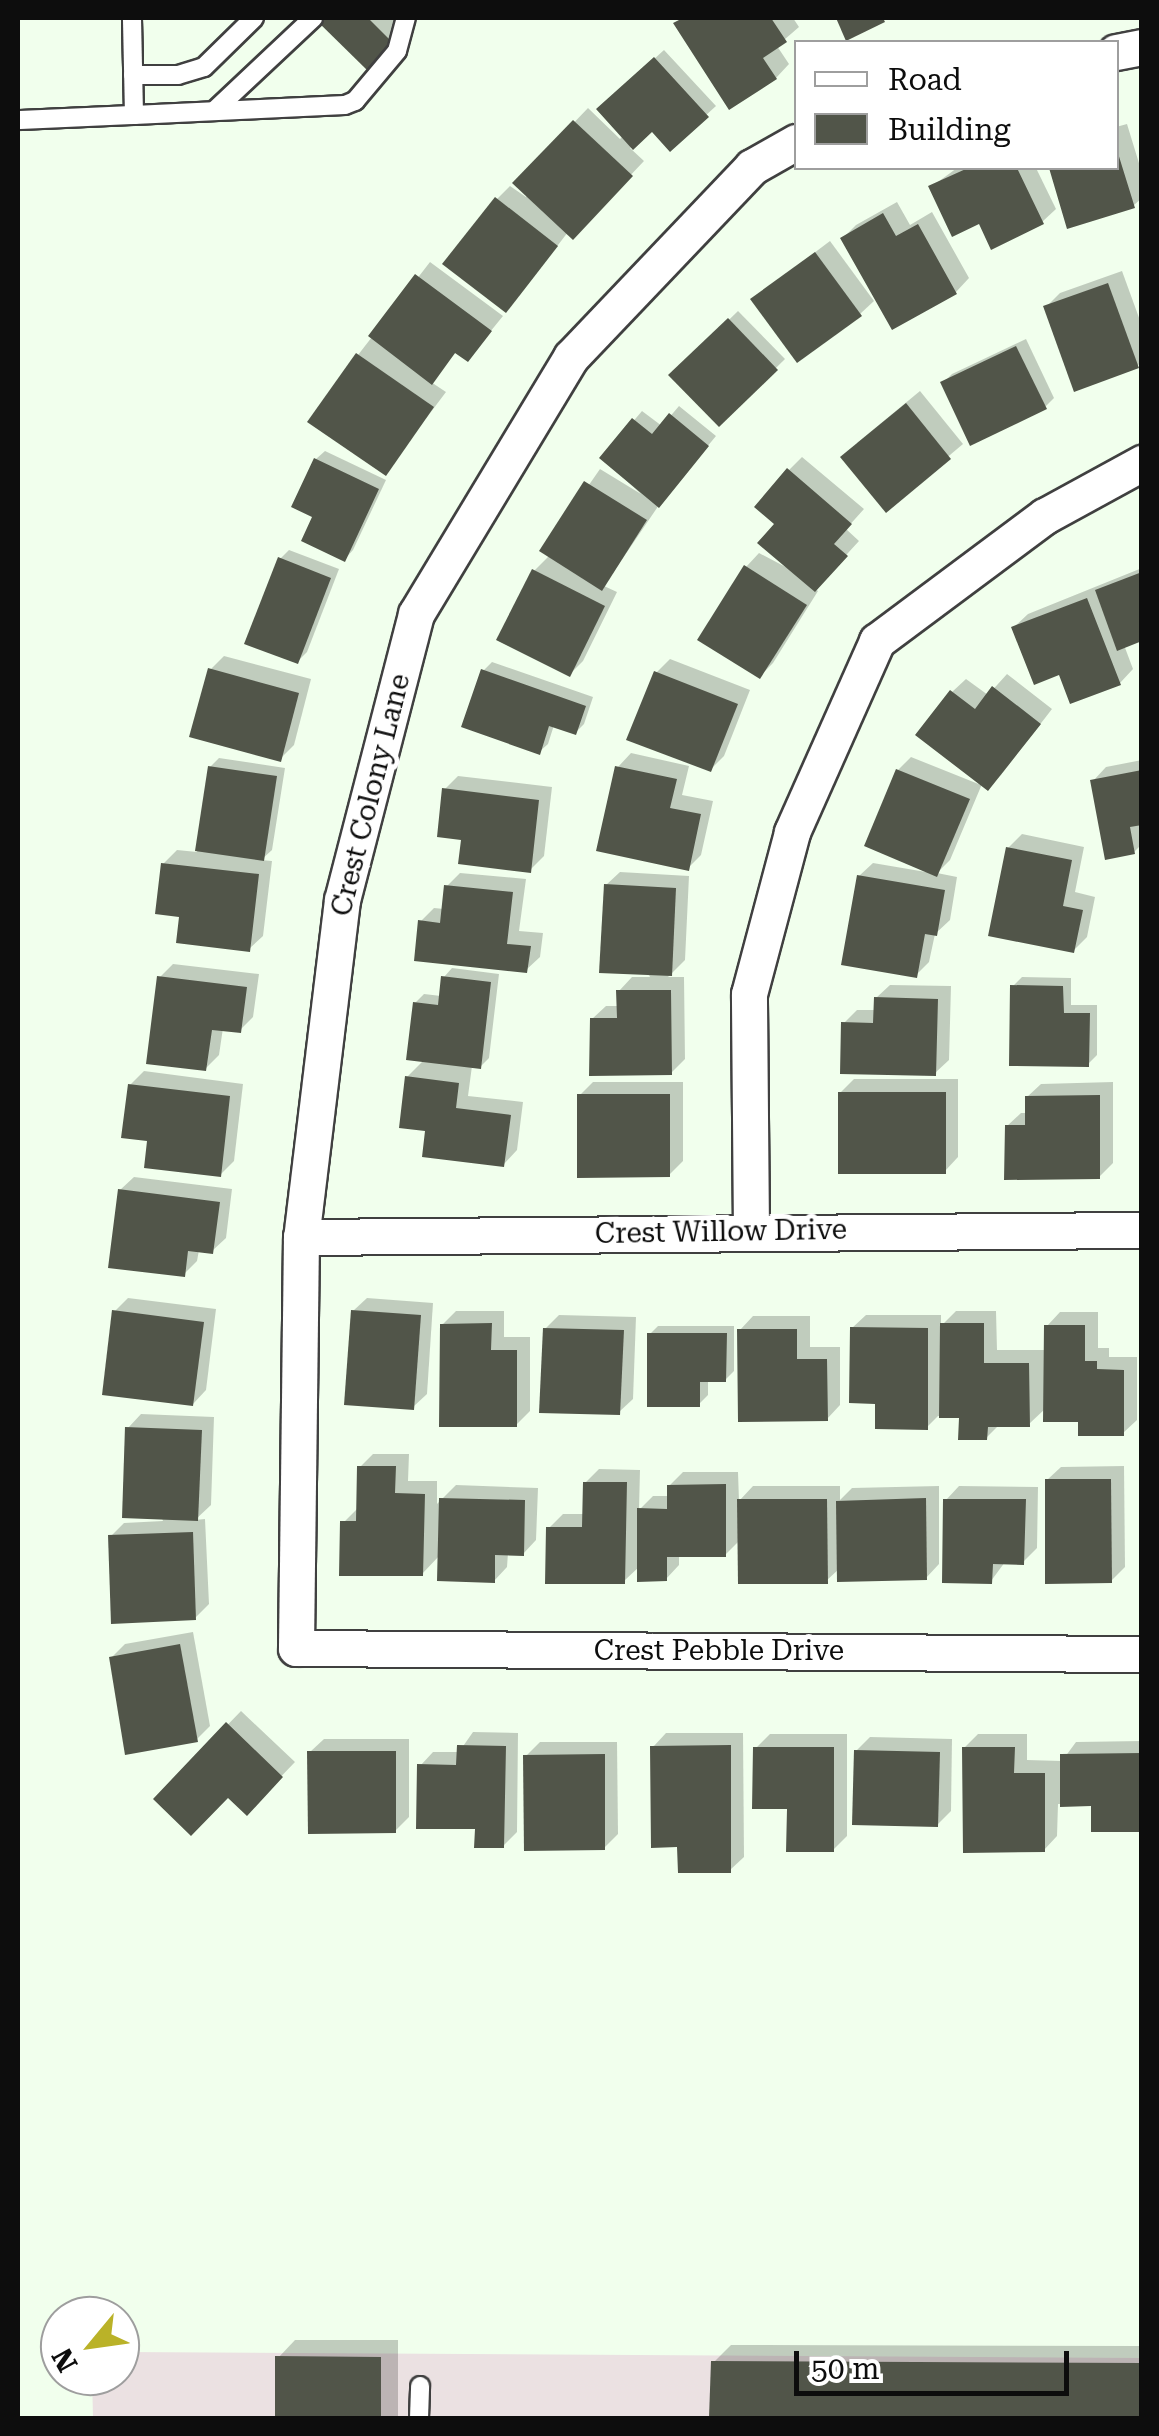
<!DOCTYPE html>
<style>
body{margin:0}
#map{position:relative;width:1159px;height:2436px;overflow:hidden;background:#f1ffed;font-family:"Roboto Serif",serif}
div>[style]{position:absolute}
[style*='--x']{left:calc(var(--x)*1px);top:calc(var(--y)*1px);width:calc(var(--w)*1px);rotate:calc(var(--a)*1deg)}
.industrial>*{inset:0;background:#ebe1e2}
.shadow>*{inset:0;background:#0003}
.building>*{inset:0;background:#515549}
.roads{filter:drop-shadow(2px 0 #404040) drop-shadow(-2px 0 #404040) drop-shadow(0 2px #404040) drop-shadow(0 -2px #404040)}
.lane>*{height:18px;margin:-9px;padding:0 9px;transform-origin:9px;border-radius:9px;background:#fff}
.street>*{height:35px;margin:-17.5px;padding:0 17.5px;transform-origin:17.5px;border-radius:17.5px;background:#fff}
span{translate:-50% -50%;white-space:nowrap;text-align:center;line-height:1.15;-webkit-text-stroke:10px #fff;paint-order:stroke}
.street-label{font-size:28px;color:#0d0d0d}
.frame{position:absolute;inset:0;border:20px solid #0d0d0d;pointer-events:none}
.legend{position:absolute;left:794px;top:40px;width:325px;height:130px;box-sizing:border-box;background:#fff;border:2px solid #9e9e9e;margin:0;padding:12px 18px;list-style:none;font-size:30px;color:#0d0d0d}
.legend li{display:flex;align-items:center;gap:20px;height:50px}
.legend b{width:50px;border:2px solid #9e9e9e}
.north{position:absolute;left:40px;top:2296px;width:100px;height:100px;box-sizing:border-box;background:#fff;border:2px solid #9e9e9e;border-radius:50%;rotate:241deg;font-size:28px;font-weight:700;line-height:40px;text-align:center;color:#0d0d0d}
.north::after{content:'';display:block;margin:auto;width:35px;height:45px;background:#bab228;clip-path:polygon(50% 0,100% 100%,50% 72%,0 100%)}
.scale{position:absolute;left:794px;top:2351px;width:275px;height:45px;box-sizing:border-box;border:5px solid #0d0d0d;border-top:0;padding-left:12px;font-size:30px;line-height:35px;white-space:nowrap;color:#0d0d0d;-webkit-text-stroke:8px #fff;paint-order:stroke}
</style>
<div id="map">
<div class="industrial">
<div style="clip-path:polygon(120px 2352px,1141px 2358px,1142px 2418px,93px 2418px,92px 2376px,120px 2376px)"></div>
</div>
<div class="shadow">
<div style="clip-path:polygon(318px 18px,403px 18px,410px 24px,368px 67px)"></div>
<div style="clip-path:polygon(683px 18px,793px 18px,799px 27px,777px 46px,789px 64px,776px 78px,677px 24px)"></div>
<div style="clip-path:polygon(664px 50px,716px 106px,670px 148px,652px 129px,630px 148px,644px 161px,572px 237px,568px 232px,519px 296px,497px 199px,510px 186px,526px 197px,528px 194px,516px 183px,588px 108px,620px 139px,623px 136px,608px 101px)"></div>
<div style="clip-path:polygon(1127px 124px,1142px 173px,1142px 198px,1134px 205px,1069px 225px,1052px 168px,1116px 168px,1116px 127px)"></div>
<div style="clip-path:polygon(957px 168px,1036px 168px,1056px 209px,1042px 222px,980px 221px,931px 187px)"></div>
<div style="clip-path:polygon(897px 202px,910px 225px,932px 212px,969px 278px,956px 292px,893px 326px,843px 238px,856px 225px)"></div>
<div style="clip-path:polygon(830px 241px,874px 301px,860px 314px,753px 299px)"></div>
<div style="clip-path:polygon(430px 262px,503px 316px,468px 359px,457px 351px,431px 382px,446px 392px,385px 473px,358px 355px)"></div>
<div style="clip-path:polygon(1122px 271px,1142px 326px,1142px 362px,1137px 366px,1046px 307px,1060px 293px)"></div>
<div style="clip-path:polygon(738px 311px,785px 359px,719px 424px,672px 375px)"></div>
<div style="clip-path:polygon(1026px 339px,1054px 398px,1045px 407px,943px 383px,952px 374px)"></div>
<div style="clip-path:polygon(920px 391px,963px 444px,886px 509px,857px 443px)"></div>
<div style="clip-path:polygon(679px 406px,716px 436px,659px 505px,604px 586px,617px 592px,583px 661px,570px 674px,534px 571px,550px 555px,543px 551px,600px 469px,641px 494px,602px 458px,642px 411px,662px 426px)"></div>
<div style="clip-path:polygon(325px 451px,386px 480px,353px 550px,345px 559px,316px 516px,316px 459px)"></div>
<div style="clip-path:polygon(802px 457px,864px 509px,846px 529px,859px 541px,815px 589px,818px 591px,773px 663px,760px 676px,746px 567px,759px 553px,797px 573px,777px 524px,789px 470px)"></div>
<div style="clip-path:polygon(289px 550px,339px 569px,307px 652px,298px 661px,280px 559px)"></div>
<div style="clip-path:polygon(1142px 568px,1142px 639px,1124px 645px,1133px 669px,1120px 683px,1014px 627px,1028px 614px)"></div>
<div style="clip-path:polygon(224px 656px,311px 679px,294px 745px,280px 759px,211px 669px)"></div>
<div style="clip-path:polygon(670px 659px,750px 690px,724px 756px,711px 769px,656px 673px)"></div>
<div style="clip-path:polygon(492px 662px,593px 697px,584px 724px,575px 733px,554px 725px,548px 744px,539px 752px,483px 671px)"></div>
<div style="clip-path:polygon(1007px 674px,1052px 709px,1001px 775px,987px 788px,982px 784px,950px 860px,937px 873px,957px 877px,950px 920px,935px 934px,929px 962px,916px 975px,859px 876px,873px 863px,926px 872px,898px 770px,911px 757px,981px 785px,952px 692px,966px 679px,988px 695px)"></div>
<div style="clip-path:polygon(631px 753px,689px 766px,682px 795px,713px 801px,701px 855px,688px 868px,618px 767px)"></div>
<div style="clip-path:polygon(219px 758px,285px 768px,272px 850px,261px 860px,272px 861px,263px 936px,249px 949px,182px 915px,163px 864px,177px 850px,197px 852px,210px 767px)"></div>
<div style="clip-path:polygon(1142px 760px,1142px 844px,1134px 852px,1093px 781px,1106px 767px)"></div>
<div style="clip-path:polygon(458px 776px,552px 787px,544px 856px,530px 870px,464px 838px,445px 789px)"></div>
<div style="clip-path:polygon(1022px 834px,1084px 847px,1075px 892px,1095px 897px,1087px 937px,1073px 951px,1008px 848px)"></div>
<div style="clip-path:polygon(620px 872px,689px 876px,685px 960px,668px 977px,684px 977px,685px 1059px,671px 1073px,592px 1019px,606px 1006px,619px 1006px,619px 991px,632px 977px,650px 977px,606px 885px)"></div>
<div style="clip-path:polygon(460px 873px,526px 879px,519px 931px,543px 933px,540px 957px,526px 970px,420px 922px,434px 908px,444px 909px,446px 887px)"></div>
<div style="clip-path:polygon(173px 964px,259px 974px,253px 1017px,240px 1030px,223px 1028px,219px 1055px,205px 1069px,160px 977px)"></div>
<div style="clip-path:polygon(452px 968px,499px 974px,489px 1058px,480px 1067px,472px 1066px,468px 1096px,523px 1102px,517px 1150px,504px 1164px,428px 1129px,407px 1077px,424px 1060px,415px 1003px,424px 994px,441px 996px,444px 977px)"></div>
<div style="clip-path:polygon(1022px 977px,1071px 978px,1071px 1005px,1097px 1005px,1097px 1055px,1088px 1064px,1013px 986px)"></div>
<div style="clip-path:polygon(890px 985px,951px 986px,949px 1060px,935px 1073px,843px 1024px,857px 1010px,876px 1010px,876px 998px)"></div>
<div style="clip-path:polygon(144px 1071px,243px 1084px,234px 1161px,220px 1175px,150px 1139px,130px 1085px)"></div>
<div style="clip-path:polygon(854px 1079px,958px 1079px,958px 1157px,945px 1171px,840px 1093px)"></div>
<div style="clip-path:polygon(593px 1082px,683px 1082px,683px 1161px,669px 1175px,580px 1095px)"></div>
<div style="clip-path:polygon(1113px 1082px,1113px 1163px,1099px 1177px,1007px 1126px,1021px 1113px,1027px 1113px,1027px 1097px,1041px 1084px)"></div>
<div style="clip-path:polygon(134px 1177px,232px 1189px,226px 1238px,212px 1251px,199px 1250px,197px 1261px,184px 1274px,120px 1190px)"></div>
<div style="clip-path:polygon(128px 1298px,216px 1309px,206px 1390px,193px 1404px,114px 1312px)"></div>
<div style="clip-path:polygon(367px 1298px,433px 1303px,427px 1394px,413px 1407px,353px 1311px)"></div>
<div style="clip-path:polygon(456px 1311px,504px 1311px,504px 1337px,530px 1337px,530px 1411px,516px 1425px,442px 1325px)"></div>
<div style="clip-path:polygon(956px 1311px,996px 1311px,997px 1350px,1046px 1350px,1047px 1326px,1060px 1312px,1098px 1312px,1098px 1348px,1109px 1348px,1109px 1357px,1137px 1357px,1137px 1420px,1123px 1433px,1046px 1408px,1029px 1424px,1000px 1424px,986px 1438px,961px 1416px,938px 1416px,927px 1427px,878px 1401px,852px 1328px,866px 1315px,941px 1315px,941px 1326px)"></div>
<div style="clip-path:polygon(559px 1315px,636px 1317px,633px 1399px,619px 1412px,545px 1329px)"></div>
<div style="clip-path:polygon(753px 1316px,810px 1316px,810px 1347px,840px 1347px,840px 1405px,827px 1419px,740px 1330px)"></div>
<div style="clip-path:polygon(658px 1326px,734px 1326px,734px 1371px,725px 1380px,708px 1380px,708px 1395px,699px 1404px,650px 1334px)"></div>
<div style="clip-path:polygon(141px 1414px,214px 1417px,211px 1505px,195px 1520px,205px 1519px,209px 1604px,195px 1618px,111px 1536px,124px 1523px,163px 1521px,128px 1428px)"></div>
<div style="clip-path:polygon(373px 1454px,409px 1454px,408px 1481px,437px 1481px,437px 1504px,456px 1485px,538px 1488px,536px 1540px,523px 1554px,508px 1553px,507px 1567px,494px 1581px,440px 1555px,422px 1574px,343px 1523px,357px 1509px,360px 1467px)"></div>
<div style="clip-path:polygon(1124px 1466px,1125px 1567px,1111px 1581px,1047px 1480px,1061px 1467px)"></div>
<div style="clip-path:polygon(599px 1469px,640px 1470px,639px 1510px,653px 1496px,669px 1496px,669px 1486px,683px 1472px,738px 1472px,739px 1501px,753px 1486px,840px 1486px,840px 1500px,852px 1488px,939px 1486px,939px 1564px,926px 1578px,839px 1569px,826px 1581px,740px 1540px,725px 1555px,679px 1555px,679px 1565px,666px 1579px,640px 1566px,624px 1581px,549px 1528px,563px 1514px,585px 1514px,585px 1483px)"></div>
<div style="clip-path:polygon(959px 1486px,1038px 1487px,1037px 1548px,1023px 1562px,1005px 1562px,991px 1581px,946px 1500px)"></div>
<div style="clip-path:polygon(193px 1632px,210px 1726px,196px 1740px,111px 1658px,125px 1644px)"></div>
<div style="clip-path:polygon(241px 1711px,295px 1762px,247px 1812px,228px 1794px,156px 1799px)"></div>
<div style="clip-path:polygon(473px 1732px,518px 1733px,517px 1832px,503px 1846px,420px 1766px,433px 1752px,459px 1752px)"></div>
<div style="clip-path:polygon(666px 1733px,743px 1733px,744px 1857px,730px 1870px,680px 1845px,653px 1747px)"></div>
<div style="clip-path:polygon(770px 1734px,847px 1734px,847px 1836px,833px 1850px,756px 1748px)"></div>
<div style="clip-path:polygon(978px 1734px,1027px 1734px,1027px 1760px,1062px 1761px,1076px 1742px,1142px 1741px,1142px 1829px,1093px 1804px,1058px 1804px,1057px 1836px,1044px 1850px,964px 1748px)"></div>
<div style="clip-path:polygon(870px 1737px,952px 1739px,951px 1811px,937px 1825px,856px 1751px)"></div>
<div style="clip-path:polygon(324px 1739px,409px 1739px,409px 1817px,395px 1831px,310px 1752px)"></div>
<div style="clip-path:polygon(540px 1742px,617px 1742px,618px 1834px,604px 1848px,526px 1756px)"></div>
<div style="clip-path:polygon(295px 2340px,398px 2340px,398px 2418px,278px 2418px,278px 2358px)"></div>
<div style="clip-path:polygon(731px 2345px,1142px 2346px,1142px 2418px,712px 2418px,714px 2362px)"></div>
</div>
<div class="building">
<div style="clip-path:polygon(314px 18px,368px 18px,394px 44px,368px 71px)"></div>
<div style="clip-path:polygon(683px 18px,771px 18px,787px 42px,763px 58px,777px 79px,729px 110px,673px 23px)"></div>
<div style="clip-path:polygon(836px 18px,883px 18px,885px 22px,846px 41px)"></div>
<div style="clip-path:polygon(654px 57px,709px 117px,670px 152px,652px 132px,633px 150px,596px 109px)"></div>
<div style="clip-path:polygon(573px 120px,633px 176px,573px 240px,512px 183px)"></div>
<div style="clip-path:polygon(1117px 150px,1135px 208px,1067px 229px,1049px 168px,1116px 168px)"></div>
<div style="clip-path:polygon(968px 168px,1017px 168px,1044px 224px,991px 250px,979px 224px,952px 237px,928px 186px)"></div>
<div style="clip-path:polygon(495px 197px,558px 246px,506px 313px,442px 264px)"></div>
<div style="clip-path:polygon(883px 213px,896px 236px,918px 224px,957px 294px,892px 330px,840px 238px)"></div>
<div style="clip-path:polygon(815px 252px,862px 316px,797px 363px,750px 299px)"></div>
<div style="clip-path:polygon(415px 274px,492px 331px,468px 362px,455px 353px,432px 385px,368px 336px)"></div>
<div style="clip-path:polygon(1108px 283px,1139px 368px,1074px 392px,1043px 306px)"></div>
<div style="clip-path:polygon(728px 318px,778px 370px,719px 427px,668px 375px)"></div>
<div style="clip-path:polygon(1016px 346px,1047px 409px,970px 446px,940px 382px)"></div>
<div style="clip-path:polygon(356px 353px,434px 407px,386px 476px,307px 422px)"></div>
<div style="clip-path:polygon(906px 403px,951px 459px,886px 513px,840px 457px)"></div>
<div style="clip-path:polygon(669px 413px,709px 446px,659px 508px,599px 458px,632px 418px,652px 434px)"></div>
<div style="clip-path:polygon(314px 458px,379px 489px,345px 562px,301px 541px,312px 517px,291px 507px)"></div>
<div style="clip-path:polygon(787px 468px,852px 524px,834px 544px,848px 556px,815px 592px,757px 543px,774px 524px,754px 507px)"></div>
<div style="clip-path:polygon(584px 481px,647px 520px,602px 591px,539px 551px)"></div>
<div style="clip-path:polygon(278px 557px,331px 578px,298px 664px,244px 644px)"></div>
<div style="clip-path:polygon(744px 565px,807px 605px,760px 679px,697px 640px)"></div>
<div style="clip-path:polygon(532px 569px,605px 606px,570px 677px,496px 640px)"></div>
<div style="clip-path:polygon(1142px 572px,1142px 641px,1117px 651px,1095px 590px)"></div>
<div style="clip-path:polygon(1087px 598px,1121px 685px,1070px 704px,1059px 675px,1034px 685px,1011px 627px)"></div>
<div style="clip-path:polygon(208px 668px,299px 693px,281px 762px,189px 737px)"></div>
<div style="clip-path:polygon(481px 669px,586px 706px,576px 735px,549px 726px,540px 755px,461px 727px)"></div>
<div style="clip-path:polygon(654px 671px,738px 704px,711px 772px,626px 740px)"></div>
<div style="clip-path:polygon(992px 686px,1041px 724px,988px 791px,915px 735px,950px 690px,975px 709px)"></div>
<div style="clip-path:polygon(208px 766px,277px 776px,264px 861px,195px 851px)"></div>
<div style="clip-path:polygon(615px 766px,677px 779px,670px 808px,701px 814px,689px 871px,596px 851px)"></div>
<div style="clip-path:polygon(896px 769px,970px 799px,937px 877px,864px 846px)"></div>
<div style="clip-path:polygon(1142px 770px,1142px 825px,1130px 827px,1135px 854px,1105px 860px,1090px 780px)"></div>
<div style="clip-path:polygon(442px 788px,539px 800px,531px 873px,458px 864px,461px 840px,437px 837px)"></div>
<div style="clip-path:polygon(1006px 847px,1072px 860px,1063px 906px,1083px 910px,1074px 953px,988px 936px)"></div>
<div style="clip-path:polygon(161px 863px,259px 874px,250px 952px,176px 943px,179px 917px,155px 914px)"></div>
<div style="clip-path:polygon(857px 875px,945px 890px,937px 936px,925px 934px,917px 978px,841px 965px)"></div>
<div style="clip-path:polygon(604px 884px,676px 888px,672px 976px,599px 973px)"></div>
<div style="clip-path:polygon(444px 885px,513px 892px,507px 944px,531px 946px,527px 973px,414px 961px,418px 920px,440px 923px)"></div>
<div style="clip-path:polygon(157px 976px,247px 987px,241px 1033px,212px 1030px,206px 1071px,146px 1064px)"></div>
<div style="clip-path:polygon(441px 976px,491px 982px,481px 1069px,406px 1060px,413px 1002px,438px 1005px)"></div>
<div style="clip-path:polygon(1010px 985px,1063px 986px,1064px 1013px,1090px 1013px,1089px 1067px,1009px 1066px)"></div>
<div style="clip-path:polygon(616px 990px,671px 990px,672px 1075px,589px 1076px,590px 1018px,617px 1018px)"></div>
<div style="clip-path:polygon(874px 997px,938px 999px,936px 1076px,840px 1074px,841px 1022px,873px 1023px)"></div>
<div style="clip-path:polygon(405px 1076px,459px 1083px,456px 1108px,511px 1115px,504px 1167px,422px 1157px,425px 1131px,399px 1128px)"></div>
<div style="clip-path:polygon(128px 1084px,230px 1096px,221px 1177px,144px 1168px,147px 1141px,121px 1138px)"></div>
<div style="clip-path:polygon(838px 1092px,946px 1092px,946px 1174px,838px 1174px)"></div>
<div style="clip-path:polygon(577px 1094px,670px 1094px,670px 1177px,577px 1178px)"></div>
<div style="clip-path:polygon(1100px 1095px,1100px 1179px,1004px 1180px,1005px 1125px,1025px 1125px,1025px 1096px)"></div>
<div style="clip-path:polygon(118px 1189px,220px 1202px,213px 1254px,188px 1251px,185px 1277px,108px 1268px)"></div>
<div style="clip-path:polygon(112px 1310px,204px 1322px,193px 1406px,102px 1395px)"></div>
<div style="clip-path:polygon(351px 1310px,421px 1315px,414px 1410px,344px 1405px)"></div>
<div style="clip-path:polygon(492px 1323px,491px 1350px,517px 1350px,517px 1427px,439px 1427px,440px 1324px)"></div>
<div style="clip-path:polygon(940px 1323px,984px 1323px,984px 1363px,1029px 1363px,1030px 1427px,988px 1427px,987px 1440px,958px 1440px,959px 1418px,939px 1418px)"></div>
<div style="clip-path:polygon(1044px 1325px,1085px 1325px,1085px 1361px,1097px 1361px,1097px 1369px,1124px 1370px,1124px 1436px,1078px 1436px,1078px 1422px,1043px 1422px)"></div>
<div style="clip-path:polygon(850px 1327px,928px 1328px,928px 1430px,875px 1429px,875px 1404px,849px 1403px)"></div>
<div style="clip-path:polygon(543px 1328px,624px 1330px,620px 1415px,539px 1413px)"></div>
<div style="clip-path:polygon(737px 1329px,797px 1329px,797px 1359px,827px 1359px,828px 1421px,738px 1422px)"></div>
<div style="clip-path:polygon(647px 1333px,727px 1333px,726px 1382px,700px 1382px,700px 1407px,647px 1407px)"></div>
<div style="clip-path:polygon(125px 1427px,202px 1430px,198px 1521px,122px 1518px)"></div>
<div style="clip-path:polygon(357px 1466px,396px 1466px,395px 1493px,425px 1494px,423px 1576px,339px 1576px,340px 1521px,356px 1521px)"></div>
<div style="clip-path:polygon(1045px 1479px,1111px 1479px,1112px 1583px,1045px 1584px)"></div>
<div style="clip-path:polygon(583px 1482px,627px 1482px,625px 1584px,545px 1584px,546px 1527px,582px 1527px)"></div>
<div style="clip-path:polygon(726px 1484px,726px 1557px,667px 1557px,667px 1581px,637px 1582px,637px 1508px,667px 1509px,667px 1485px)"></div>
<div style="clip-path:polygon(439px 1498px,525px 1500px,524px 1556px,495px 1555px,495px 1583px,437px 1581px)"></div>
<div style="clip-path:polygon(926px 1498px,927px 1580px,837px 1582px,836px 1501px)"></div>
<div style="clip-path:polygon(737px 1499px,827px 1499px,828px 1584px,738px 1584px)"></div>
<div style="clip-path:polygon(943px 1499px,1026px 1499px,1024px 1565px,993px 1564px,992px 1584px,942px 1583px)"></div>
<div style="clip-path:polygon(193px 1532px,196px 1620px,111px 1624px,108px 1535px)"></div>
<div style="clip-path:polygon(180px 1644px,198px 1742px,125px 1755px,109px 1657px)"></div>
<div style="clip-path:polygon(226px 1722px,283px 1777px,247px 1816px,228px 1798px,191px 1836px,153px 1799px)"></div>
<div style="clip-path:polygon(457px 1745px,506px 1746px,504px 1848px,474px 1848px,475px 1829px,416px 1829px,417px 1764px,456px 1765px)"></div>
<div style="clip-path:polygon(731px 1745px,731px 1873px,678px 1873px,677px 1847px,651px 1848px,650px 1746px)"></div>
<div style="clip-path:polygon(753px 1747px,834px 1747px,834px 1852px,786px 1852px,787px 1809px,752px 1809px)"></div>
<div style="clip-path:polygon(962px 1747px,1015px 1747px,1014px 1773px,1045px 1773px,1045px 1852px,963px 1853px)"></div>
<div style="clip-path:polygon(854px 1750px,940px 1752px,938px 1827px,852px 1825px)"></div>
<div style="clip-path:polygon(307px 1751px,396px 1751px,396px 1833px,308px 1834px)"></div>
<div style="clip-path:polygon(1142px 1753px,1142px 1832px,1091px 1832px,1091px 1806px,1060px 1807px,1060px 1754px)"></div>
<div style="clip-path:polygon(605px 1754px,605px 1850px,524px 1851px,523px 1755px)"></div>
<div style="clip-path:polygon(275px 2356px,381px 2357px,381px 2418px,275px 2418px)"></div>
<div style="clip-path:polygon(711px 2361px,1142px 2363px,1142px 2418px,709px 2418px)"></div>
</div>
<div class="roads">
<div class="lane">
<div style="--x:133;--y:75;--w:45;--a:0"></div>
<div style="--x:178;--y:75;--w:27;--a:-17"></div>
<div style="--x:204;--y:67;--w:70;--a:-44.4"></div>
<div style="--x:214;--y:111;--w:136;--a:-43.2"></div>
<div style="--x:134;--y:115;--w:211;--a:-2.7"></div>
<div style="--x:345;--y:105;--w:11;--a:-22"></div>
<div style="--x:355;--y:101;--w:65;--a:-50"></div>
<div style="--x:397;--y:51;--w:34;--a:-75"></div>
<div style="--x:18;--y:120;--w:116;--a:-2.5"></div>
<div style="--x:134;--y:115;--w:97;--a:-91.2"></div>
<div style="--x:419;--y:2418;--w:32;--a:-88"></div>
</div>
<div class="street">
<div style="--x:1116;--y:52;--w:26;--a:-11"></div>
<div style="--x:796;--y:142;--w:51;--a:150.4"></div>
<div style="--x:752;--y:167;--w:262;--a:133.6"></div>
<div style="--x:571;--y:357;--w:300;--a:121.1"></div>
<div style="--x:416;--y:614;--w:295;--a:104.5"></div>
<div style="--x:342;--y:900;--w:339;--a:96.9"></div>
<div style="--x:301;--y:1237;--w:411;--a:90.7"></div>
<div style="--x:296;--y:1648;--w:846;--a:0.41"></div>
<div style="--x:751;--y:1231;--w:237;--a:-90.5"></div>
<div style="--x:749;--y:994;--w:168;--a:-75.1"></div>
<div style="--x:792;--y:832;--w:209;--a:-66"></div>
<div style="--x:877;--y:641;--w:209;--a:-36.7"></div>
<div style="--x:1045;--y:516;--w:111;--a:-28.7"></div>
<div style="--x:301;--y:1237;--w:841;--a:-0.48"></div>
</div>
</div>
<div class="street-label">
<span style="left:371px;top:795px;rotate:-76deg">Crest Colony Lane</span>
<span style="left:721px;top:1232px;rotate:-1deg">Crest Willow Drive</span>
<span style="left:719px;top:1651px">Crest Pebble Drive</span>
</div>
<div class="frame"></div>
<ul class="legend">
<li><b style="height:12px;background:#fff"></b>Road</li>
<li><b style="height:28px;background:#515549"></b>Building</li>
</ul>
<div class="north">N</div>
<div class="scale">50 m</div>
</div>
